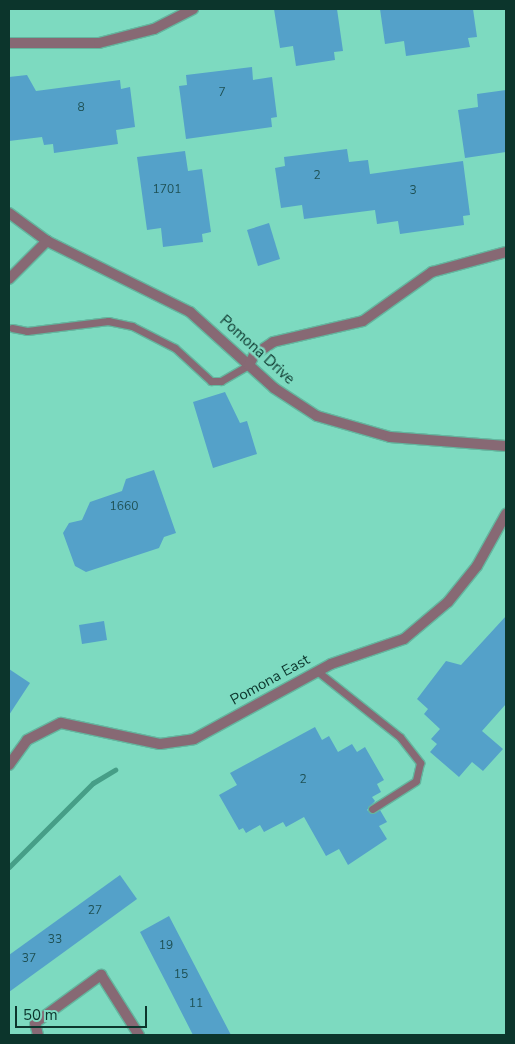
<!DOCTYPE html>
<style>
body{margin:0}
#map{position:relative;width:515px;height:1044px;overflow:hidden;background:#7ddac0;font-family:"Nunito Sans",sans-serif}
div>[style]{position:absolute}
[style*='--x']{left:calc(var(--x)*1px);top:calc(var(--y)*1px);width:calc(var(--w)*1px);rotate:calc(var(--a)*1deg)}
.stream>*{height:5px;margin:-2.5px;padding:0 2.5px;transform-origin:2.5px;border-radius:2.5px;background:#469e87}
.building>*{inset:0;background:#54a1c9}
.roads{filter:drop-shadow(1px 0 #64b69f) drop-shadow(-1px 0 #64b69f) drop-shadow(0 1px #64b69f) drop-shadow(0 -1px #64b69f)}
.lane>*{height:7px;margin:-3.5px;padding:0 3.5px;transform-origin:3.5px;border-radius:3.5px;background:#876974}
.street>*{height:10px;margin:-5px;padding:0 5px;transform-origin:5px;border-radius:5px;background:#876974}
span{translate:-50% -50%;white-space:nowrap;text-align:center;line-height:1.15;-webkit-text-stroke:5px #7ddac0;paint-order:stroke}
.number-label{font-size:12px;color:#1e5053}
.number-label span{-webkit-text-stroke-width:0}
.street-label{font-size:15px;color:#0c352c}
.frame{position:absolute;inset:0;border:10px solid #0c352c;pointer-events:none}
.scale{position:absolute;left:15px;top:1006px;width:132px;height:22px;box-sizing:border-box;border:2px solid #0c352c;border-top:0;padding-left:6px;font-size:15px;line-height:18px;white-space:nowrap;color:#0c352c;-webkit-text-stroke:4px #7ddac0;paint-order:stroke}
</style>
<div id="map">
<div class="stream">
<div style="--x:9;--y:867;--w:119;--a:-45"></div>
<div style="--x:93;--y:783;--w:26;--a:-31"></div>
</div>
<div class="building">
<div style="clip-path:polygon(274px 9px,337px 9px,343px 51px,334px 52px,335px 60px,296px 66px,293px 46px,280px 48px)"></div>
<div style="clip-path:polygon(380px 9px,473px 9px,477px 37px,468px 38px,470px 47px,406px 56px,404px 41px,385px 44px)"></div>
<div style="clip-path:polygon(252px 67px,253px 80px,272px 77px,277px 117px,271px 118px,272px 127px,186px 139px,179px 86px,187px 85px,186px 75px)"></div>
<div style="clip-path:polygon(27px 75px,36px 91px,120px 80px,121px 89px,130px 87px,135px 127px,116px 130px,118px 144px,54px 153px,53px 144px,44px 145px,42px 137px,9px 141px,9px 77px)"></div>
<div style="clip-path:polygon(506px 90px,506px 152px,465px 158px,458px 110px,478px 107px,477px 94px)"></div>
<div style="clip-path:polygon(347px 149px,349px 162px,368px 160px,370px 174px,463px 161px,470px 215px,463px 216px,464px 225px,400px 234px,398px 221px,377px 224px,375px 210px,304px 219px,302px 205px,281px 208px,275px 168px,285px 166px,284px 157px)"></div>
<div style="clip-path:polygon(185px 151px,188px 171px,202px 169px,211px 232px,202px 234px,203px 242px,163px 247px,161px 228px,147px 230px,137px 157px)"></div>
<div style="clip-path:polygon(269px 223px,280px 259px,258px 266px,247px 230px)"></div>
<div style="clip-path:polygon(225px 392px,240px 423px,247px 421px,257px 454px,213px 468px,193px 402px)"></div>
<div style="clip-path:polygon(154px 470px,176px 533px,164px 537px,159px 548px,86px 572px,75px 566px,63px 533px,69px 523px,82px 520px,90px 502px,122px 491px,126px 479px)"></div>
<div style="clip-path:polygon(506px 616px,506px 704px,482px 731px,503px 749px,483px 771px,472px 762px,459px 777px,430px 752px,437px 744px,431px 739px,440px 729px,424px 714px,428px 709px,417px 699px,446px 661px,461px 665px)"></div>
<div style="clip-path:polygon(104px 621px,107px 640px,82px 644px,79px 625px)"></div>
<div style="clip-path:polygon(9px 669px,30px 683px,9px 715px)"></div>
<div style="clip-path:polygon(315px 727px,322px 740px,329px 736px,338px 752px,352px 744px,357px 752px,365px 747px,384px 780px,377px 784px,381px 792px,372px 797px,375px 801px,367px 810px,372px 814px,380px 810px,387px 822px,379px 826px,387px 839px,348px 865px,339px 849px,326px 856px,304px 817px,286px 827px,283px 822px,264px 832px,260px 825px,246px 833px,243px 828px,239px 830px,219px 795px,237px 785px,230px 773px)"></div>
<div style="clip-path:polygon(120px 875px,137px 899px,9px 992px,9px 955px)"></div>
<div style="clip-path:polygon(169px 916px,182px 941px,231px 1035px,193px 1035px,170px 990px,140px 932px)"></div>
</div>
<div class="roads">
<div class="lane">
<div style="--x:12;--y:328;--w:15;--a:11"></div>
<div style="--x:27;--y:331;--w:82;--a:-7"></div>
<div style="--x:108;--y:321;--w:25;--a:12"></div>
<div style="--x:132;--y:326;--w:48;--a:27.1"></div>
<div style="--x:175;--y:348;--w:49;--a:42.5"></div>
<div style="--x:211;--y:381;--w:10;--a:0"></div>
<div style="--x:221;--y:381;--w:32;--a:-30"></div>
<div style="--x:317;--y:671;--w:106;--a:38.5"></div>
<div style="--x:400;--y:737;--w:33;--a:52"></div>
<div style="--x:420;--y:763;--w:18;--a:103"></div>
<div style="--x:416;--y:781;--w:52;--a:147.5"></div>
</div>
<div class="street">
<div style="--x:9;--y:43;--w:90;--a:0"></div>
<div style="--x:99;--y:43;--w:57;--a:-14.3"></div>
<div style="--x:154;--y:29;--w:44;--a:-27.1"></div>
<div style="--x:9;--y:213;--w:47;--a:36.4"></div>
<div style="--x:47;--y:241;--w:160;--a:26.4"></div>
<div style="--x:190;--y:312;--w:113;--a:42.1"></div>
<div style="--x:274;--y:388;--w:51;--a:33.1"></div>
<div style="--x:317;--y:416;--w:76;--a:16"></div>
<div style="--x:390;--y:437;--w:116;--a:4.4"></div>
<div style="--x:9;--y:279;--w:54;--a:-45"></div>
<div style="--x:249;--y:365;--w:11;--a:-63"></div>
<div style="--x:254;--y:355;--w:23;--a:-34"></div>
<div style="--x:273;--y:342;--w:92;--a:-13.1"></div>
<div style="--x:363;--y:321;--w:85;--a:-35.4"></div>
<div style="--x:432;--y:272;--w:77;--a:-15.1"></div>
<div style="--x:9;--y:765;--w:31;--a:-54"></div>
<div style="--x:27;--y:740;--w:38;--a:-27"></div>
<div style="--x:61;--y:723;--w:101;--a:12"></div>
<div style="--x:160;--y:744;--w:34;--a:-8"></div>
<div style="--x:194;--y:739;--w:156;--a:-28.7"></div>
<div style="--x:331;--y:664;--w:77;--a:-18.9"></div>
<div style="--x:404;--y:639;--w:57;--a:-40.1"></div>
<div style="--x:448;--y:602;--w:46;--a:-51.1"></div>
<div style="--x:477;--y:566;--w:60;--a:-60.9"></div>
<div style="--x:38;--y:1035;--w:12;--a:-104"></div>
<div style="--x:35;--y:1023;--w:82;--a:-36"></div>
<div style="--x:101;--y:975;--w:71;--a:57.7"></div>
</div>
</div>
<div class="number-label">
<span style="left:222px;top:93px">7</span>
<span style="left:81px;top:108px">8</span>
<span style="left:317px;top:176px">2</span>
<span style="left:167px;top:190px">1701</span>
<span style="left:413px;top:191px">3</span>
<span style="left:124px;top:507px">1660</span>
<span style="left:303px;top:780px">2</span>
<span style="left:95px;top:911px">27</span>
<span style="left:55px;top:940px">33</span>
<span style="left:166px;top:946px">19</span>
<span style="left:29px;top:959px">37</span>
<span style="left:181px;top:975px">15</span>
<span style="left:196px;top:1004px">11</span>
</div>
<div class="street-label">
<span style="left:257px;top:350px;rotate:42deg">Pomona Drive</span>
<span style="left:270px;top:680px;rotate:-29deg">Pomona East</span>
</div>
<div class="frame"></div>
<div class="scale">50 m</div>
</div>
